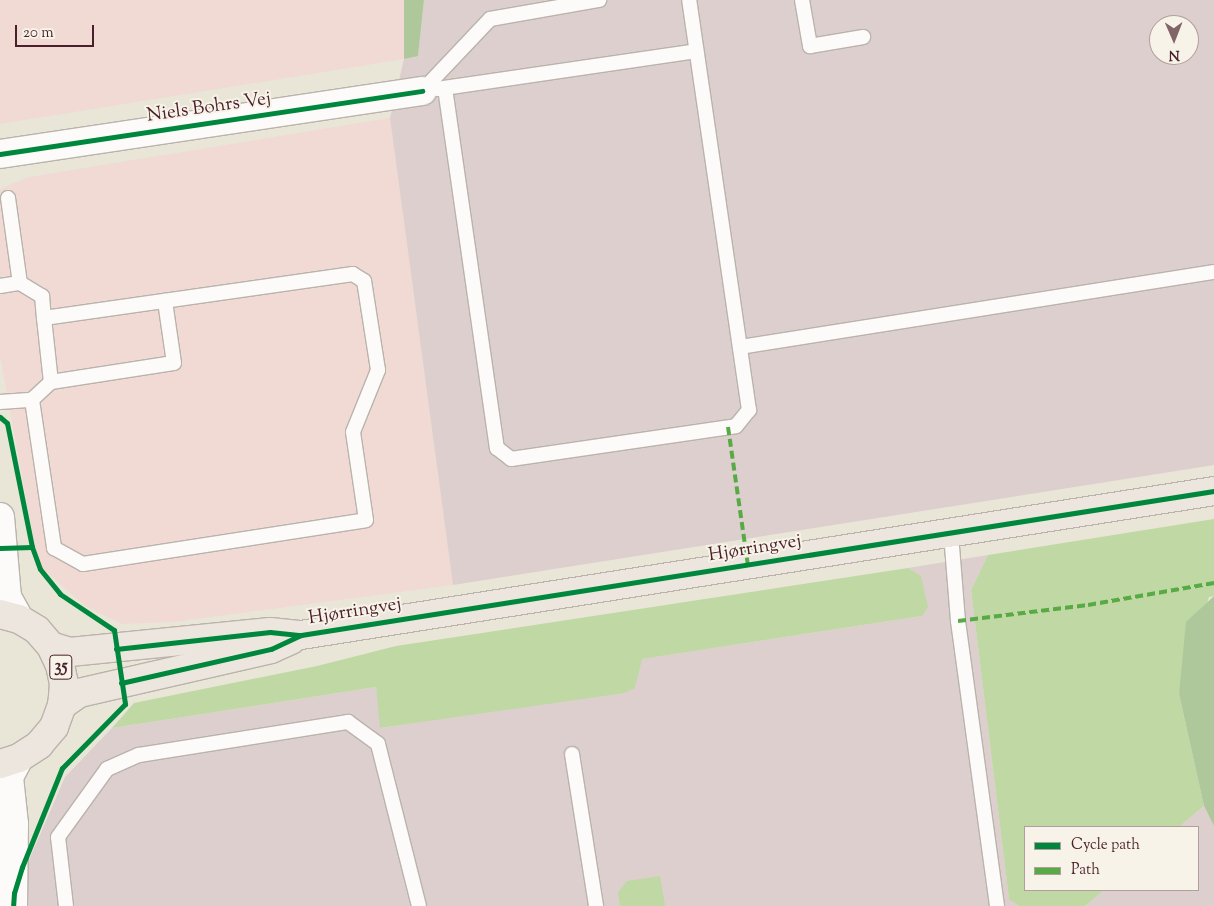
<!DOCTYPE html>
<meta charset="utf-8">
<style>
body{margin:0}
#map{position:relative;width:1214px;height:906px;overflow:hidden;background:#e9e6d8;font-family:"Sorts Mill Goudy",serif}
div>[style]{position:absolute}
[style*='--x']{left:calc(var(--x)*1px);top:calc(var(--y)*1px);width:calc(var(--w)*1px);rotate:calc(var(--a)*1deg)}
.built>*{inset:0;background:#f1d9d4}
.industrial>*{inset:0;background:#dccfce}
.green>*{inset:0;background:#c0d8a4}
.forest>*{inset:0;background:#aec89c}
.roads{filter:drop-shadow(1px 0 #b9b3ac) drop-shadow(-1px 0 #b9b3ac) drop-shadow(0 1px #b9b3ac) drop-shadow(0 -1px #b9b3ac)}
.service>*{height:14px;margin:-7px;padding:0 7px;transform-origin:7px;border-radius:7px;background:#fcfbf9}
.minor>*{height:28px;margin:-14px;padding:0 14px;transform-origin:14px;border-radius:14px;background:#fcfbf9}
.tertiary>*{height:28px;margin:-14px;padding:0 14px;transform-origin:14px;border-radius:14px;background:#fcfbf9}
.primary>*{height:28px;margin:-14px;padding:0 14px;transform-origin:14px;border-radius:14px;background:#ede6de}
.quiet>*{height:4px;margin-top:-2px;transform-origin:0;background:repeating-linear-gradient(90deg,#57aa44 0 8px,transparent 0 12px)}
.cycleway>*{height:5px;margin:-2.5px;padding:0 2.5px;transform-origin:2.5px;border-radius:2.5px;background:#00873e}
span{translate:-50% -50%;white-space:nowrap;text-align:center;line-height:1.15;-webkit-text-stroke:4px #f7f3e8;paint-order:stroke}
.shield-label span{padding:1px 4px;background:#f7f3e8;border:1px solid;border-radius:4px;-webkit-text-stroke-width:0}
.shield-label{font-size:18px;color:#4a1f2b;font-weight:700}
.street-label{font-size:19px;color:#4a1f2b}
.legend{position:absolute;left:1024px;top:826px;width:175px;height:65px;box-sizing:border-box;background:#f7f3e8;border:1px solid #b29e9c;margin:0;padding:6px 9px;list-style:none;font-size:15px;color:#4a1f2b}
.legend li{display:flex;align-items:center;gap:10px;height:25px}
.legend b{width:25px;border:1px solid #b29e9c}
.north{position:absolute;left:1149px;top:15px;width:50px;height:50px;box-sizing:border-box;background:#f7f3e8;border:1px solid #b29e9c;border-radius:50%;rotate:179deg;font-size:14px;font-weight:700;line-height:20px;text-align:center;color:#4a1f2b}
.north::after{content:'';display:block;margin:auto;width:18px;height:22px;background:#826568;clip-path:polygon(50% 0,100% 100%,50% 72%,0 100%)}
.scale{position:absolute;left:15px;top:25px;width:79px;height:22px;box-sizing:border-box;border:2px solid #4a1f2b;border-top:0;padding-left:6px;font-size:15px;line-height:18px;white-space:nowrap;color:#4a1f2b;-webkit-text-stroke:4px #f7f3e8;paint-order:stroke}
</style>
<div id="map">
<div class="built">
<div style="clip-path:polygon(0 0,404px 0,404px 59px,0 124px)"></div>
<div style="clip-path:polygon(390px 118px,453px 585px,173px 622px,122px 624px,85px 606px,41px 567px,35px 547px,0 356px,0 189px,29px 177px)"></div>
</div>
<div class="industrial">
<div style="clip-path:polygon(evenodd,424px 0,1214px 0,1214px 465px,453px 585px,390px 118px,404px 59px,418px 55px,424px 0,1159px 25px,1189px 25px,1189px 55px,1159px 55px,1159px 25px)"></div>
<div style="clip-path:polygon(988px 555px,971px 590px,1009px 898px,1019px 906px,25px 906px,23px 874px,65px 777px,112px 728px,376px 687px,381px 728px,635px 688px,641px 659px,922px 616px,921px 577px,908px 568px)"></div>
<div style="clip-path:polygon(1204px 806px,1214px 826px,1214px 906px,1085px 906px,1104px 890px,1198px 890px,1198px 827px,1179px 827px)"></div>
</div>
<div class="green">
<div style="clip-path:polygon(1214px 519px,1214px 596px,1209px 597px,1179px 694px,1204px 806px,1179px 827px,1025px 827px,1025px 890px,1104px 890px,1085px 906px,1019px 906px,1009px 899px,971px 590px,988px 555px)"></div>
<div style="clip-path:polygon(908px 568px,921px 576px,928px 607px,922px 616px,642px 659px,635px 688px,624px 693px,380px 728px,376px 687px,112px 728px,134px 703px,317px 666px,396px 646px)"></div>
<div style="clip-path:polygon(660px 876px,665px 906px,620px 906px,618px 892px,627px 881px)"></div>
</div>
<div class="forest">
<div style="clip-path:polygon(404px 0,424px 0,418px 56px,404px 59px)"></div>
<div style="clip-path:polygon(1214px 596px,1214px 826px,1204px 806px,1179px 694px,1186px 622px)"></div>
</div>
<div class="roads">
<div class="service">
<div style="--x:802;--y:0;--w:47;--a:80.1"></div>
<div style="--x:810;--y:46;--w:54;--a:-9.6"></div>
<div style="--x:445;--y:88;--w:364;--a:81.8"></div>
<div style="--x:497;--y:448;--w:18;--a:38"></div>
<div style="--x:511;--y:459;--w:227;--a:-8.3"></div>
<div style="--x:736;--y:426;--w:21;--a:-51"></div>
<div style="--x:749;--y:410;--w:414;--a:-98.3"></div>
<div style="--x:437;--y:89;--w:262;--a:-8.3"></div>
<div style="--x:422;--y:91;--w:99;--a:-46.6"></div>
<div style="--x:490;--y:19;--w:111;--a:-9.9"></div>
<div style="--x:8;--y:198;--w:86;--a:82"></div>
<div style="--x:20;--y:283;--w:26;--a:31"></div>
<div style="--x:42;--y:296;--w:22;--a:85"></div>
<div style="--x:44;--y:318;--w:64;--a:83.8"></div>
<div style="--x:51;--y:382;--w:26;--a:137"></div>
<div style="--x:32;--y:400;--w:150;--a:81.5"></div>
<div style="--x:54;--y:548;--w:33;--a:29"></div>
<div style="--x:83;--y:564;--w:286;--a:-8.8"></div>
<div style="--x:366;--y:520;--w:89;--a:-98.4"></div>
<div style="--x:353;--y:432;--w:67;--a:-68"></div>
<div style="--x:378;--y:370;--w:90;--a:-98.9"></div>
<div style="--x:364;--y:281;--w:13;--a:-148"></div>
<div style="--x:353;--y:274;--w:312;--a:171.9"></div>
<div style="--x:0;--y:286;--w:20;--a:-9"></div>
<div style="--x:740;--y:347;--w:480;--a:-9"></div>
<div style="--x:51;--y:382;--w:124;--a:-8.8"></div>
<div style="--x:174;--y:363;--w:63;--a:-98.3"></div>
<div style="--x:0;--y:402;--w:32;--a:-4"></div>
<div style="--x:951;--y:534;--w:87;--a:85.4"></div>
<div style="--x:958;--y:621;--w:288;--a:82.2"></div>
<div style="--x:572;--y:754;--w:154;--a:81"></div>
<div style="--x:66;--y:906;--w:69;--a:-96.6"></div>
<div style="--x:58;--y:837;--w:84;--a:-54.2"></div>
<div style="--x:107;--y:769;--w:35;--a:-24"></div>
<div style="--x:139;--y:755;--w:212;--a:-9"></div>
<div style="--x:348;--y:722;--w:37;--a:36"></div>
<div style="--x:378;--y:744;--w:167;--a:75.8"></div>
</div>
<div class="minor">
<div style="--x:0;--y:154;--w:427;--a:-8.5"></div>
</div>
<div class="tertiary">
<div style="--x:0;--y:517;--w:80;--a:85"></div>
<div style="--x:7;--y:597;--w:25;--a:61"></div>
<div style="--x:13;--y:906;--w:82;--a:-89.3"></div>
<div style="--x:14;--y:824;--w:47;--a:-96.1"></div>
<div style="--x:9;--y:777;--w:21;--a:-62"></div>
</div>
<div class="primary">
<div style="--x:0;--y:614;--w:20;--a:15"></div>
<div style="--x:19;--y:619;--w:21;--a:31"></div>
<div style="--x:37;--y:630;--w:21;--a:49"></div>
<div style="--x:51;--y:646;--w:21;--a:65"></div>
<div style="--x:60;--y:665;--w:19;--a:78"></div>
<div style="--x:64;--y:684;--w:21;--a:95"></div>
<div style="--x:62;--y:705;--w:23;--a:110"></div>
<div style="--x:54;--y:727;--w:23;--a:130"></div>
<div style="--x:39;--y:745;--w:24;--a:147"></div>
<div style="--x:19;--y:758;--w:20;--a:162"></div>
<div style="--x:51;--y:646;--w:20;--a:18"></div>
<div style="--x:70;--y:652;--w:201;--a:-5.7"></div>
<div style="--x:270;--y:632;--w:31;--a:6"></div>
<div style="--x:301;--y:635;--w:924;--a:-8.96"></div>
<div style="--x:62;--y:705;--w:21;--a:-35"></div>
<div style="--x:79;--y:693;--w:197;--a:-12.9"></div>
<div style="--x:271;--y:649;--w:22;--a:-24"></div>
</div>
</div>
<div class="quiet">
<div style="--x:728;--y:427;--w:139;--a:81.8"></div>
<div style="--x:958;--y:621;--w:131;--a:-7"></div>
<div style="--x:1088;--y:605;--w:128;--a:-9.9"></div>
</div>
<div class="cycleway">
<div style="--x:0;--y:154;--w:427;--a:-8.5"></div>
<div style="--x:0;--y:417;--w:9;--a:41"></div>
<div style="--x:7;--y:423;--w:126;--a:78.6"></div>
<div style="--x:0;--y:548;--w:32;--a:-2"></div>
<div style="--x:32;--y:547;--w:23;--a:70"></div>
<div style="--x:40;--y:569;--w:32;--a:51"></div>
<div style="--x:60;--y:594;--w:65;--a:33.7"></div>
<div style="--x:114;--y:630;--w:75;--a:81.5"></div>
<div style="--x:125;--y:704;--w:90;--a:134.5"></div>
<div style="--x:62;--y:768;--w:107;--a:112"></div>
<div style="--x:22;--y:867;--w:27;--a:107"></div>
<div style="--x:14;--y:893;--w:13;--a:94"></div>
<div style="--x:116;--y:649;--w:155;--a:-6.3"></div>
<div style="--x:270;--y:632;--w:31;--a:6"></div>
<div style="--x:301;--y:635;--w:924;--a:-8.96"></div>
<div style="--x:121;--y:683;--w:154;--a:-12.8"></div>
<div style="--x:271;--y:649;--w:33;--a:-25"></div>
</div>
<div class="shield-label">
<span style="left:61px;top:667px">35</span>
</div>
<div class="street-label">
<span style="left:209px;top:108px;rotate:-8deg">Niels Bohrs Vej</span>
<span style="left:755px;top:549px;rotate:-9deg">Hjørringvej</span>
<span style="left:355px;top:612px;rotate:-9deg">Hjørringvej</span>
</div>
<ul class="legend">
<li><b style="height:6px;background:#00873e"></b>Cycle path</li>
<li><b style="height:6px;background:#57aa44"></b>Path</li>
</ul>
<div class="north">N</div>
<div class="scale">20 m</div>
</div>
